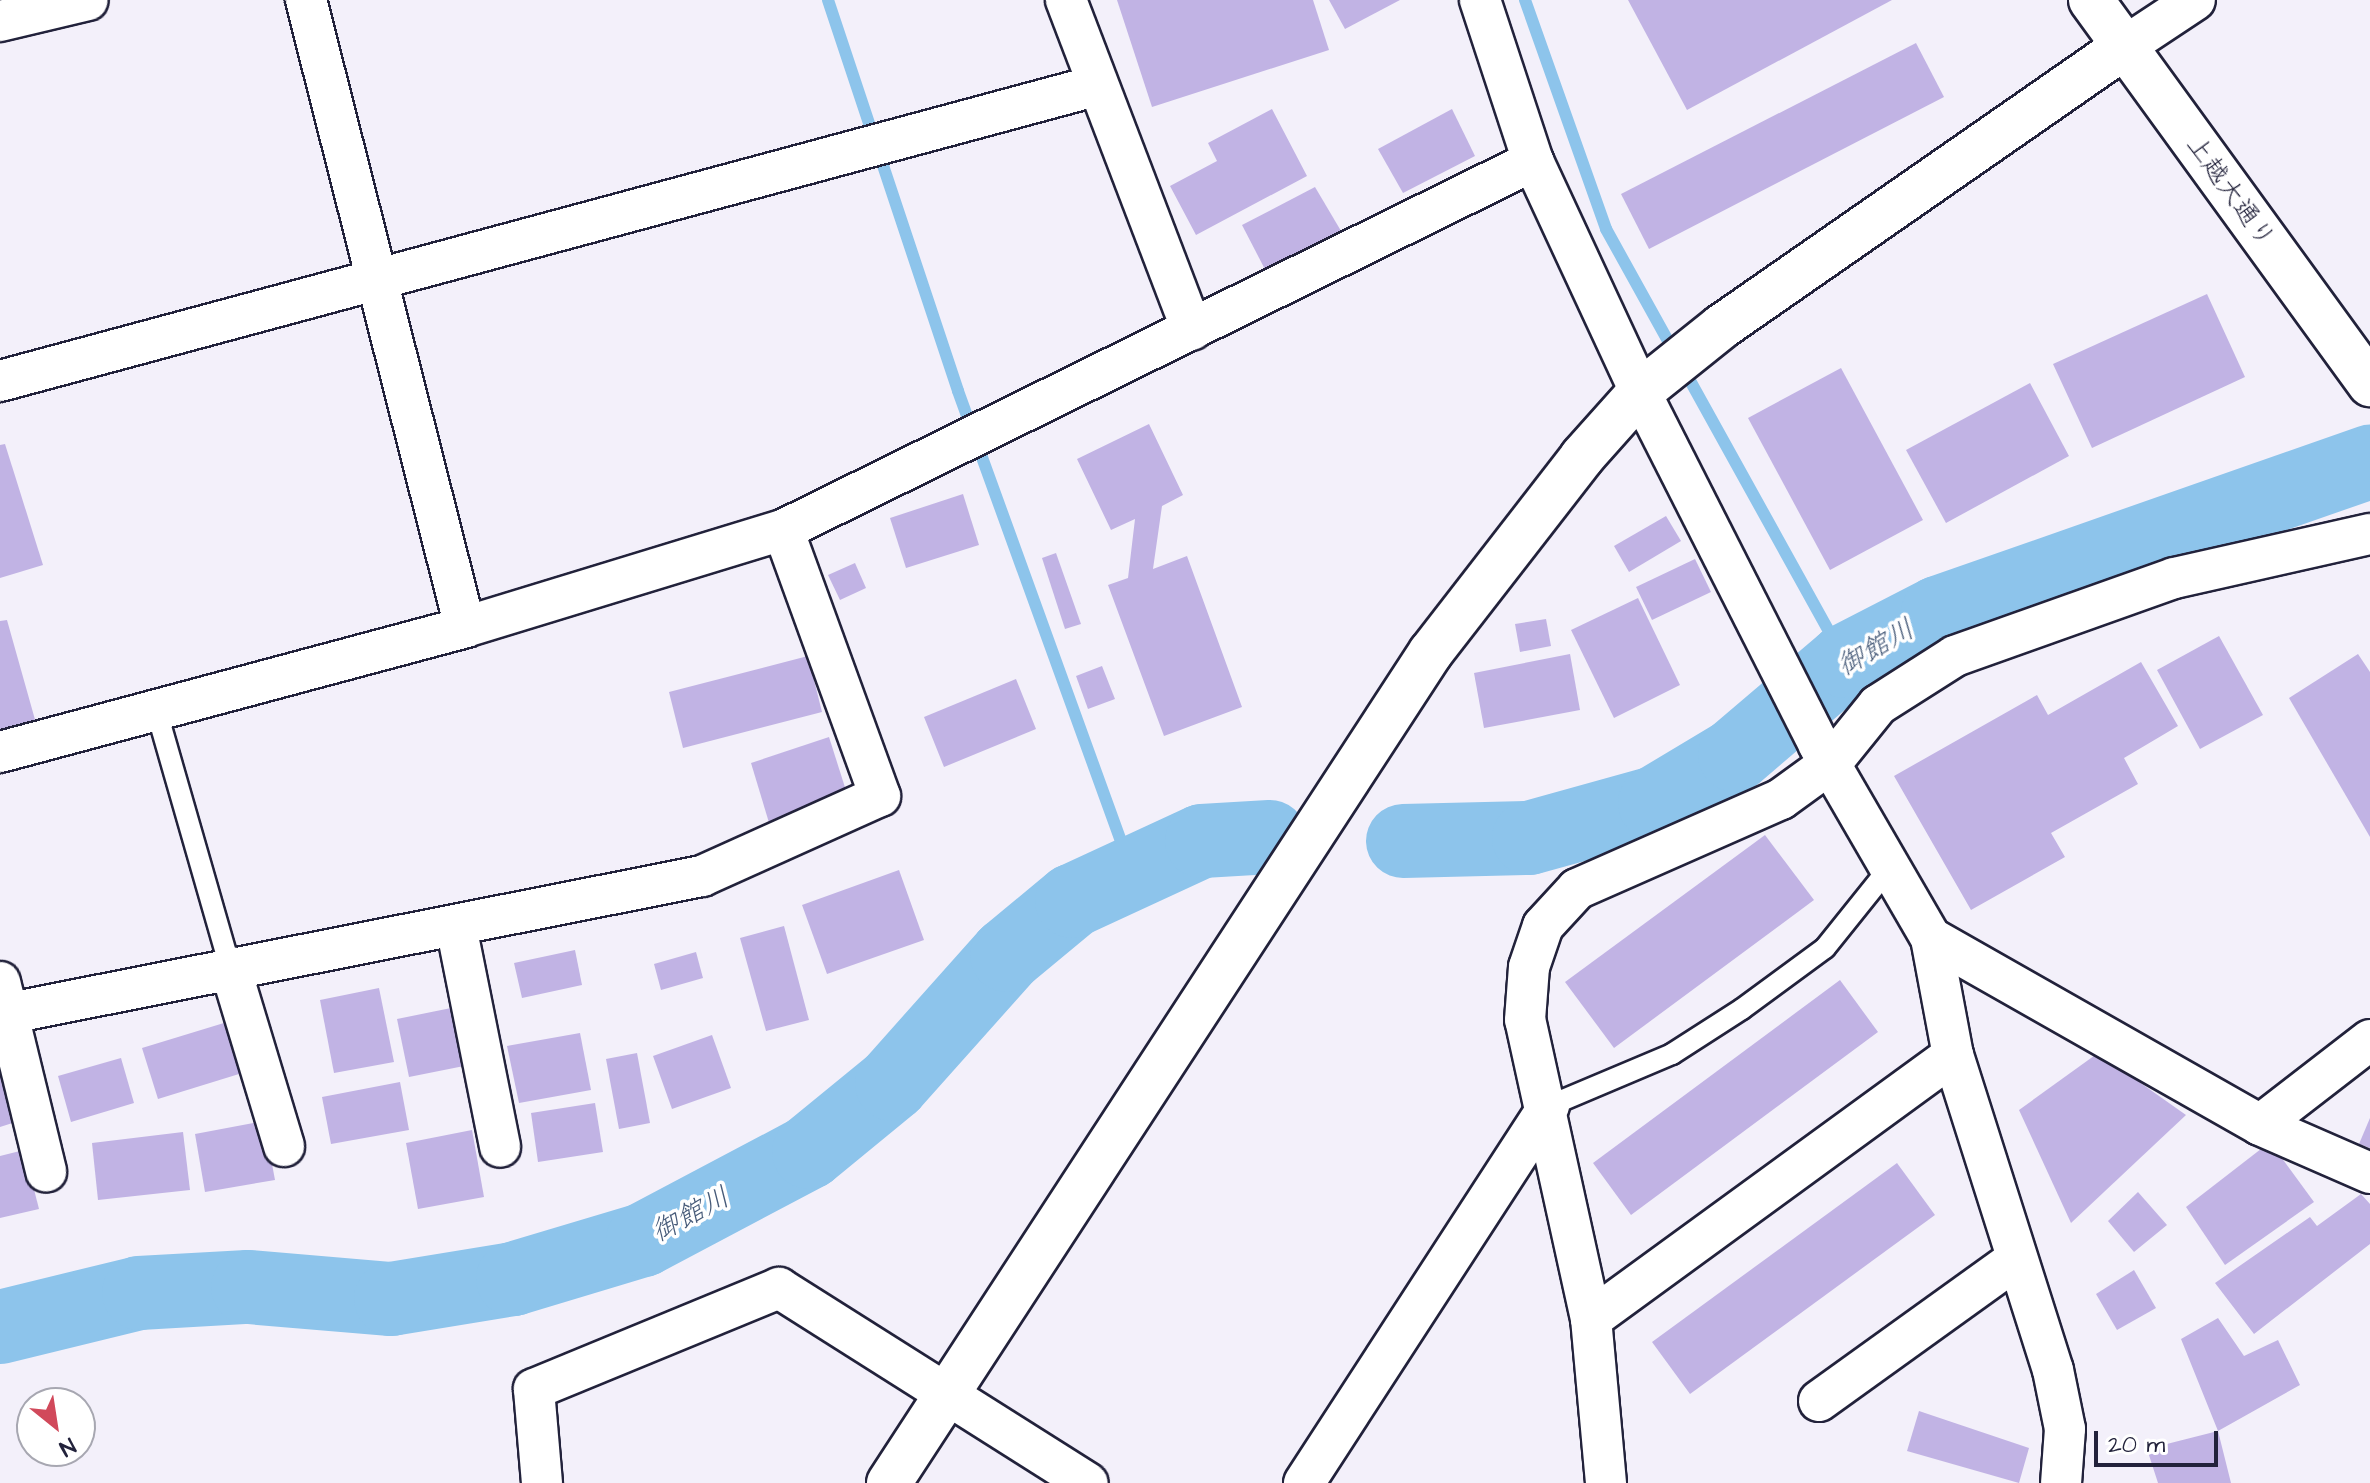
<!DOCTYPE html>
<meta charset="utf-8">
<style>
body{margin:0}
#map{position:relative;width:2370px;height:1483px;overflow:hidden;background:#f3f0fa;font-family:"Architects Daughter","Klee One",sans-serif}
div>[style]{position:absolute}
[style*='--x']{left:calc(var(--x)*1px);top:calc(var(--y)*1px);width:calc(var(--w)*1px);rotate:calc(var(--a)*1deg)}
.stream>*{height:12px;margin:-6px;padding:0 6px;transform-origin:6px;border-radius:6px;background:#8dc4eb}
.river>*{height:74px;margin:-37px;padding:0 37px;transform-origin:37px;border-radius:37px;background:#8dc4eb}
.building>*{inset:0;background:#c1b3e4}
.roads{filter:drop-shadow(2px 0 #22223b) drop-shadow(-2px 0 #22223b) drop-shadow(0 2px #22223b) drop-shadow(0 -2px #22223b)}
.lane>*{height:20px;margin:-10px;padding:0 10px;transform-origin:10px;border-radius:10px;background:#fff}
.street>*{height:40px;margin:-20px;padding:0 20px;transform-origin:20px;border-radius:20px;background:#fff}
.secondary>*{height:44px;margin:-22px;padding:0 22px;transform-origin:22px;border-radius:22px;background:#fff}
span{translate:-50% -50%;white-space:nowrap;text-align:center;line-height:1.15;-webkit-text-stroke:7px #fff;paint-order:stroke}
.street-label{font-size:26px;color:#22223b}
.water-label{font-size:28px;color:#475b79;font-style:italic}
.north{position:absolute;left:16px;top:1387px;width:80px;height:80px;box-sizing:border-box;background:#fff;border:2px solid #a7a7b1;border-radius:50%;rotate:150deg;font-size:22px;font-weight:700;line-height:32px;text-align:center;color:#22223b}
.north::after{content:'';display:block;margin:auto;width:28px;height:36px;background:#d1495b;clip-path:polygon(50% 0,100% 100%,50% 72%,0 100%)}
.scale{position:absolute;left:2094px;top:1431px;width:124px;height:36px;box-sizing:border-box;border:4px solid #22223b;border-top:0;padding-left:10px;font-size:24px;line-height:28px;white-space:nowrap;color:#22223b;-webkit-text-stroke:6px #fff;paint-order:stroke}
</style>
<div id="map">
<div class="stream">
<div style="--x:828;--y:0;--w:412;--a:71.6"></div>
<div style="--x:958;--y:391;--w:508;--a:70.1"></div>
<div style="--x:1525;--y:0;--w:243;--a:70.5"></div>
<div style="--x:1606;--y:229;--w:494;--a:61"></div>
</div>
<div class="river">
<div style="--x:1403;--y:841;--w:126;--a:-1.4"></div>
<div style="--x:1529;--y:838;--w:131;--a:-15.5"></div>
<div style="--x:1655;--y:803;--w:93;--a:-31"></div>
<div style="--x:1735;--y:755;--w:145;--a:-40.5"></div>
<div style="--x:1845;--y:661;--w:105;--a:-27.3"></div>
<div style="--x:1938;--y:613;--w:458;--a:-19.3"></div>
<div style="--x:0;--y:1327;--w:143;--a:-13.7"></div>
<div style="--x:139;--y:1293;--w:109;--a:-3.2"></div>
<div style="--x:248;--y:1287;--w:144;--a:4.8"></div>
<div style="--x:391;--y:1299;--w:124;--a:-9.3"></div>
<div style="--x:513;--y:1279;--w:136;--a:-16.7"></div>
<div style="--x:643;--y:1240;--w:188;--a:-27.9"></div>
<div style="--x:809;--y:1152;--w:107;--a:-39.3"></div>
<div style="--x:892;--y:1084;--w:173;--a:-48.3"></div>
<div style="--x:1007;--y:955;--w:85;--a:-39.7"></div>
<div style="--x:1072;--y:901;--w:143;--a:-24.8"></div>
<div style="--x:1202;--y:841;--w:68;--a:-3.4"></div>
</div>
<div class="building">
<div style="clip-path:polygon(1117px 0,1313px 0,1329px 50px,1152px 107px)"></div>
<div style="clip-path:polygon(1329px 0,1400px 0,1345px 29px)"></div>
<div style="clip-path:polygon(1628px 0,1892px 0,1687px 110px)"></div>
<div style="clip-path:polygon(1916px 43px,1944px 97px,1649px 249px,1621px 194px)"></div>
<div style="clip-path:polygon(1272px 109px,1307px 176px,1196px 235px,1170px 186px,1217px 161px,1208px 143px)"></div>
<div style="clip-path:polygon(1452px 109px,1475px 156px,1403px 193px,1378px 149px)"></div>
<div style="clip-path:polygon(1315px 187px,1344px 236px,1270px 279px,1242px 225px)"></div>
<div style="clip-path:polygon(2207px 294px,2245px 377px,2092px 448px,2053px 364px)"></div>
<div style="clip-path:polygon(1841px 368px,1923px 520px,1830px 570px,1748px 418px)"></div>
<div style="clip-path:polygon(2030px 383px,2069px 456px,1946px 523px,1906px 450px)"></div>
<div style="clip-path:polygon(1149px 424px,1183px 495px,1162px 506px,1153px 569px,1187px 556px,1242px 707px,1164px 736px,1108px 585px,1128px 578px,1135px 519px,1111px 530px,1077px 459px)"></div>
<div style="clip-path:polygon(5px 444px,43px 565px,0 578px,0 445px)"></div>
<div style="clip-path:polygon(963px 494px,979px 545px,906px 568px,890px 518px)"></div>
<div style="clip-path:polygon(1666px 516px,1681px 541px,1629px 572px,1614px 546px)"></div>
<div style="clip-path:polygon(1056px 553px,1081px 624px,1065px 629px,1042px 558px)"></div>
<div style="clip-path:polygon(1695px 559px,1711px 592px,1652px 620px,1636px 587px)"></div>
<div style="clip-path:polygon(855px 563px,866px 588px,840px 600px,828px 575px)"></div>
<div style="clip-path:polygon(1638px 598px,1680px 685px,1614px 718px,1571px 630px)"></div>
<div style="clip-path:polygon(1546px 619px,1551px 646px,1520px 652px,1515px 624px)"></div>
<div style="clip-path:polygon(7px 620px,41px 741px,0 752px,0 621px)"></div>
<div style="clip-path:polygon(2219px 636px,2263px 715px,2200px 749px,2157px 670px)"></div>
<div style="clip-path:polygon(1570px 654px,1580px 710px,1484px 728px,1474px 673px)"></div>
<div style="clip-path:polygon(2358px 654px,2370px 672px,2370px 837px,2289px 698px)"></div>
<div style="clip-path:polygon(808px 656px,822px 712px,683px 748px,669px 692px)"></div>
<div style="clip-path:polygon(2141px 662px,2178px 726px,2124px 758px,2138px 784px,2051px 833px,2065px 857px,1971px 910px,1894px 776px,2037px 695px,2048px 715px)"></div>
<div style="clip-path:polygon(1102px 666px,1115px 699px,1088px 709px,1076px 676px)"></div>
<div style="clip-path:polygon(1016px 679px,1036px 729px,944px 767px,924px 717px)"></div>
<div style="clip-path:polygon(829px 737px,849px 800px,770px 826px,751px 763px)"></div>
<div style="clip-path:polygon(1765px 835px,1814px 900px,1614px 1048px,1565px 982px)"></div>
<div style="clip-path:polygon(899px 870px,924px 940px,827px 974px,802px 905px)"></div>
<div style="clip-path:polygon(784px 926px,809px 1020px,766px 1031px,740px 938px)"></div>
<div style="clip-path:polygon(575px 950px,582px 985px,522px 998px,514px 963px)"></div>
<div style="clip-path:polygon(696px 952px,703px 978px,661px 990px,654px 964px)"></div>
<div style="clip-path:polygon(1840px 980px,1878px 1032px,1631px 1215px,1593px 1163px)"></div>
<div style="clip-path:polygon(379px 988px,394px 1062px,334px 1073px,320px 1000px)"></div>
<div style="clip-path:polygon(456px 1007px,469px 1065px,409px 1077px,397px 1019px)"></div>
<div style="clip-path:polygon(237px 1019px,252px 1070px,158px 1099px,142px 1048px)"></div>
<div style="clip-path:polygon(580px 1033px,591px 1090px,519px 1103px,507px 1046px)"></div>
<div style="clip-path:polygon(712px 1035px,731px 1088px,672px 1109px,653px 1056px)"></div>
<div style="clip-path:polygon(637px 1053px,650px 1123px,619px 1129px,606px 1059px)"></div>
<div style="clip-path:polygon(2098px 1053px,2186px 1115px,2071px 1223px,2019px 1110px)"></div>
<div style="clip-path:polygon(0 1056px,25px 1119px,0 1127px)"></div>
<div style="clip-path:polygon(121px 1058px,134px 1103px,71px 1122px,58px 1076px)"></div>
<div style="clip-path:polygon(400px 1082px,409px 1130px,331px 1144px,322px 1097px)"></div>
<div style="clip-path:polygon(595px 1103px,603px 1152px,538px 1162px,531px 1113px)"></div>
<div style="clip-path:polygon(2370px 1118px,2370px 1148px,2359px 1144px)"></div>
<div style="clip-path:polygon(264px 1121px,275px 1180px,205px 1192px,195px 1134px)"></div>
<div style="clip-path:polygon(472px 1130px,484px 1197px,418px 1209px,406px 1143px)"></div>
<div style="clip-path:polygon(183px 1132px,190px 1190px,98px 1200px,92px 1143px)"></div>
<div style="clip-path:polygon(2270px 1142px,2314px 1202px,2225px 1265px,2186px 1207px)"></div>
<div style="clip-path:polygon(24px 1150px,39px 1209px,0 1218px,0 1156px)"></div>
<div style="clip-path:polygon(1897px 1163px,1935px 1215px,1690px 1394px,1652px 1342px)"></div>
<div style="clip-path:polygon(2138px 1192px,2167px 1225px,2134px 1252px,2108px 1221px)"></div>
<div style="clip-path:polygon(2361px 1194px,2370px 1204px,2370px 1244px,2254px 1334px,2215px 1283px,2310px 1217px,2317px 1226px)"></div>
<div style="clip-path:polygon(2134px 1270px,2156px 1308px,2117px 1330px,2096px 1294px)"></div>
<div style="clip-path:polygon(2218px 1318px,2244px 1356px,2278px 1340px,2300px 1385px,2218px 1431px,2231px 1483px,2158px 1483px,2147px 1449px,2218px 1431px,2181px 1339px)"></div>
<div style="clip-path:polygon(1919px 1411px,2029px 1448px,2019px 1483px,1907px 1451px)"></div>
</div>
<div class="roads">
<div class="lane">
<div style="--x:156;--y:709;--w:268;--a:74"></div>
<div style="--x:1549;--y:1106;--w:134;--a:-22.9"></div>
<div style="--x:1672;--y:1054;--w:83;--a:-32.7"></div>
<div style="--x:1742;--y:1009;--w:103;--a:-36.3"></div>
<div style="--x:1825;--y:948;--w:102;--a:-51.3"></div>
</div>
<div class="street">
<div style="--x:306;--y:0;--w:647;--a:75.77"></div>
<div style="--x:1066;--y:0;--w:353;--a:69.1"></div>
<div style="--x:1480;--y:0;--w:169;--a:71.8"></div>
<div style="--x:1533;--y:161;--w:255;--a:65.1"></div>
<div style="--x:1640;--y:392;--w:396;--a:63.1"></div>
<div style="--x:1819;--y:745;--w:223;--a:59.9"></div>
<div style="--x:1931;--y:938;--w:378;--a:29.6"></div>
<div style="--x:2260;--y:1125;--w:120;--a:23.6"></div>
<div style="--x:0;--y:21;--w:90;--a:-13.4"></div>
<div style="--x:2124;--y:47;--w:85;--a:-33.5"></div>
<div style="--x:0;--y:381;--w:1134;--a:-15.08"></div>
<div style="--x:0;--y:752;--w:482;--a:-15"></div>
<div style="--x:465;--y:627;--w:332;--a:-17"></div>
<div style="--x:783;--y:530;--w:836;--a:-26.2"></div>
<div style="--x:456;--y:926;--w:225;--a:78.7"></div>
<div style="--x:1931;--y:938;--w:119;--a:79.4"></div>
<div style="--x:1953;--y:1055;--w:330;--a:72.4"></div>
<div style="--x:2053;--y:1370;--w:60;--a:78.5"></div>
<div style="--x:2065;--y:1429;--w:54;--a:94.2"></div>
<div style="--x:230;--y:967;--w:187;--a:73.2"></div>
<div style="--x:0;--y:982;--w:195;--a:76.3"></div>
<div style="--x:0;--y:1015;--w:716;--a:-11.2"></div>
<div style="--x:702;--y:876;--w:195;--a:-24.2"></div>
<div style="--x:880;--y:796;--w:283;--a:-110"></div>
<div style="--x:2260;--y:1125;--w:139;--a:-37.7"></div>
<div style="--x:1591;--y:1319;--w:448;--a:-36.1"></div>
<div style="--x:1819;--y:1401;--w:241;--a:-35.7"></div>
<div style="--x:542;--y:1483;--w:94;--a:-94.9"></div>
<div style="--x:534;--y:1389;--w:265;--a:-22.4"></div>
<div style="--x:779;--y:1288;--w:365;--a:32.3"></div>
<div style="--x:1304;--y:1483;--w:450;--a:-57"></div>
<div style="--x:1606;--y:1483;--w:165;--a:-95.2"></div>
<div style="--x:1591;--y:1319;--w:306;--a:-102.4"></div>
<div style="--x:1525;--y:1020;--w:53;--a:-85.7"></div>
<div style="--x:1529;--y:967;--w:43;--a:-71.1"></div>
<div style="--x:1543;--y:926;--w:50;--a:-47.4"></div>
<div style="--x:1577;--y:889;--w:223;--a:-23.8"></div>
<div style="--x:1781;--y:799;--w:63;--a:-36"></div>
<div style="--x:1832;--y:762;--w:73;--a:-51.1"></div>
<div style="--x:1878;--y:705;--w:91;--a:-32.5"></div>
<div style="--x:1955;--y:656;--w:232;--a:-19.6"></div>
<div style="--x:2174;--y:578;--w:201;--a:-12.7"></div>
</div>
<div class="secondary">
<div style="--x:2091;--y:0;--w:475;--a:54"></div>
<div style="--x:889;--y:1483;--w:992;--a:-56.89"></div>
<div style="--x:1431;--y:652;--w:247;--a:-52.2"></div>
<div style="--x:1582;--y:457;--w:87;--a:-48.3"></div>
<div style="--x:1640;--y:392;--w:104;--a:-38.7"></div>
<div style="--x:1721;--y:327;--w:491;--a:-34.8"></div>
</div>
</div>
<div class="street-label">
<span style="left:2230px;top:192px;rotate:54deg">上越大通り</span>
</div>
<div class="water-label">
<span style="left:1876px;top:648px;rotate:-30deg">御館川</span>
<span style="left:691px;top:1215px;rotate:-28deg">御館川</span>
</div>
<div class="north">N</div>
<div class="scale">20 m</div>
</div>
